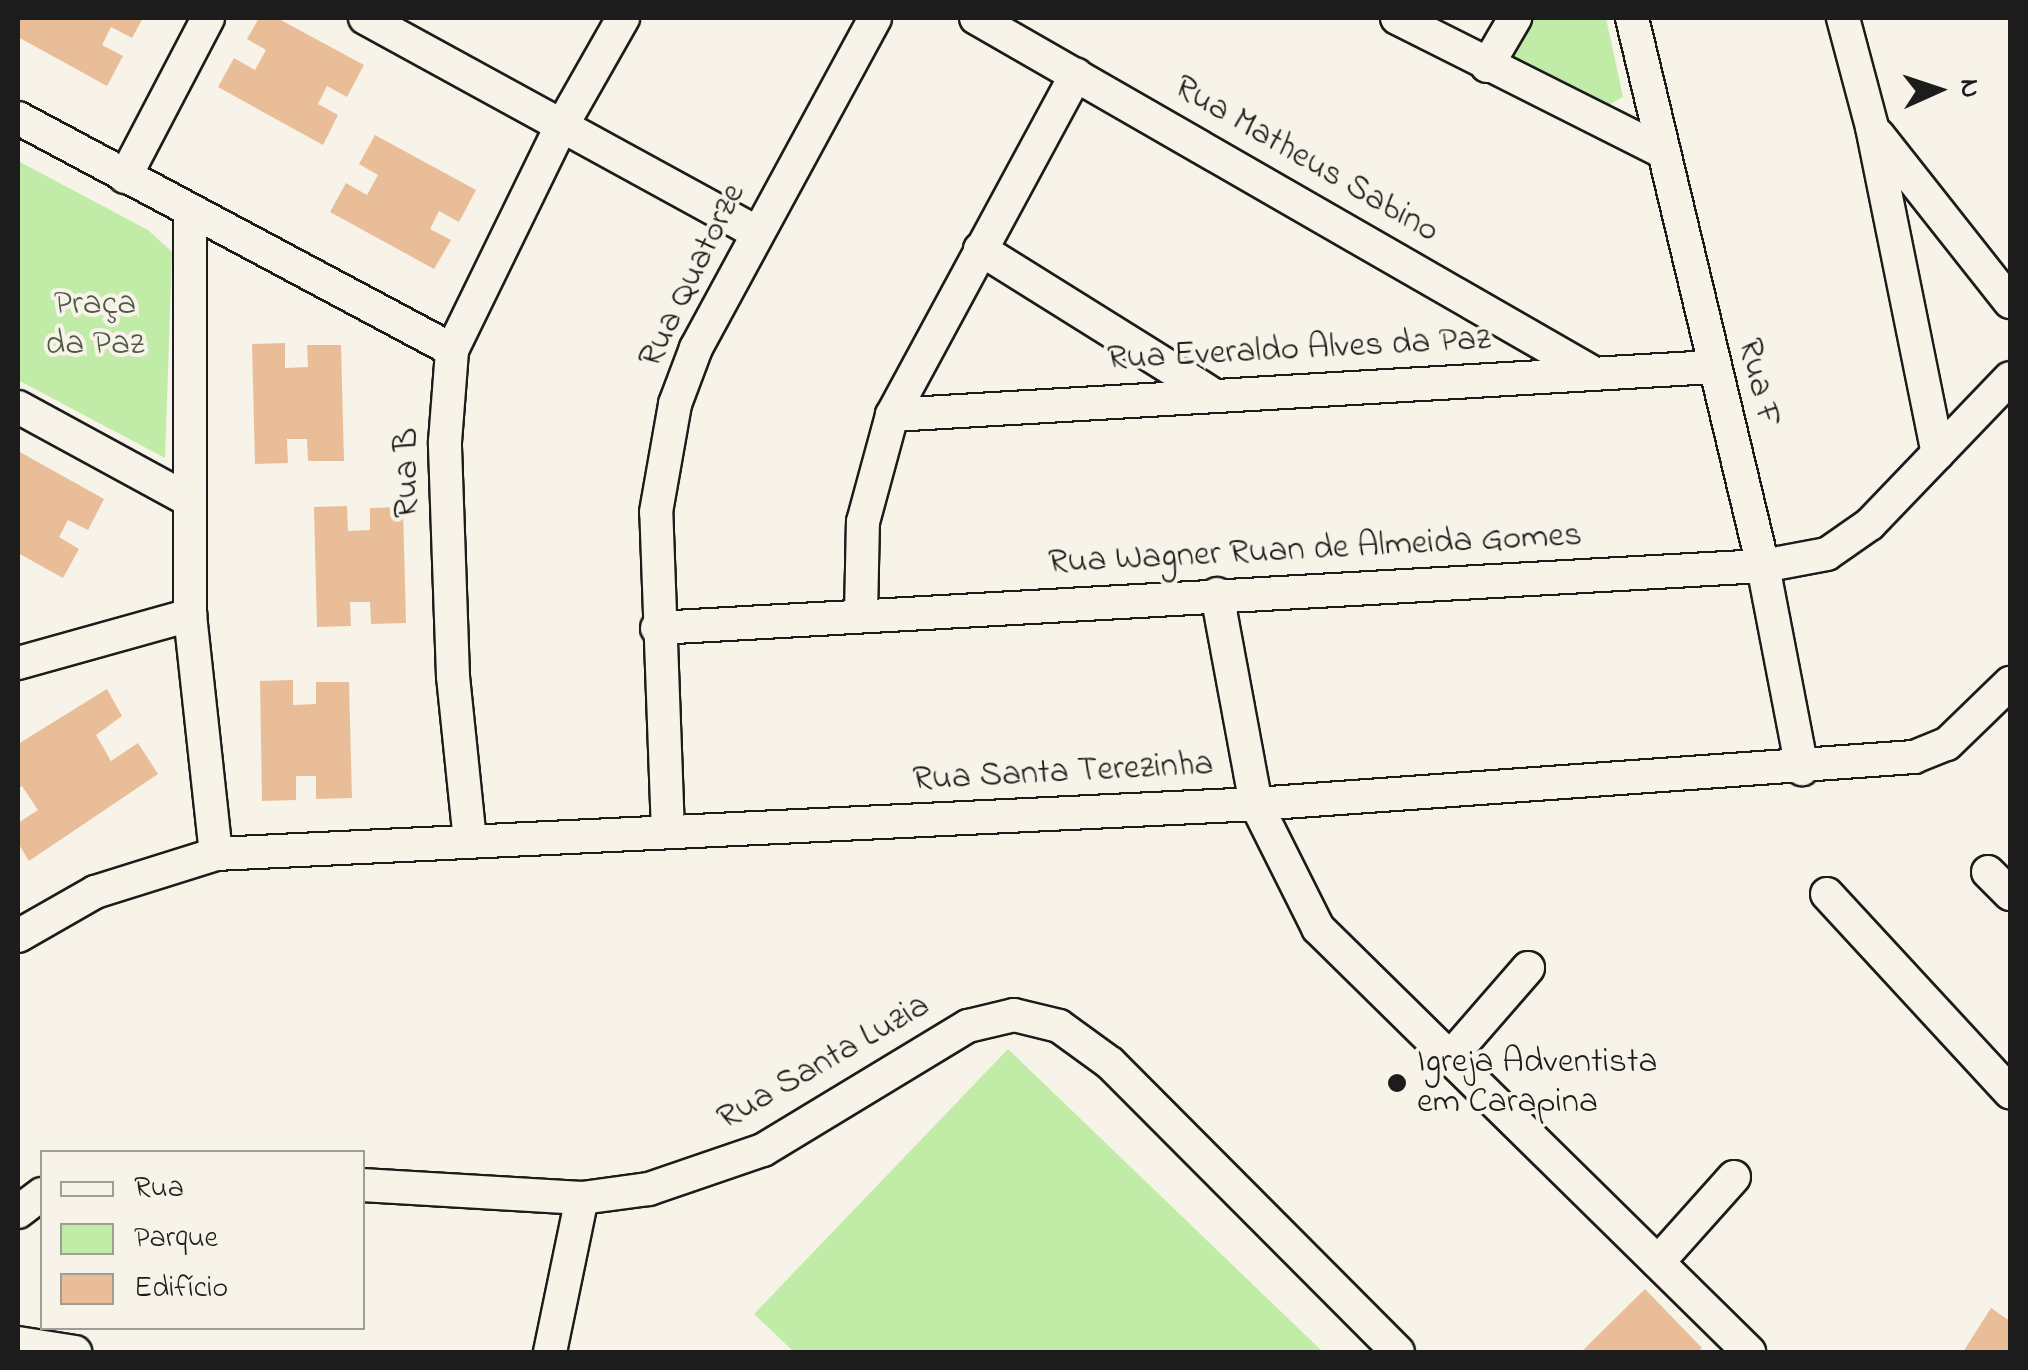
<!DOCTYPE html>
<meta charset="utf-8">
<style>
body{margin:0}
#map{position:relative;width:2028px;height:1370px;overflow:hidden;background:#f7f3e8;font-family:"Indie Flower",sans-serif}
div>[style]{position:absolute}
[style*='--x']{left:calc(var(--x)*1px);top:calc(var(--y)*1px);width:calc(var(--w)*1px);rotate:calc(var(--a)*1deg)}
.green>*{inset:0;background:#c1eca8}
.building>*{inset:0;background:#eabd99}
.roads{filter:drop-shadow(2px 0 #1c1c1c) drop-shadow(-2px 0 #1c1c1c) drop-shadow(0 2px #1c1c1c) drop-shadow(0 -2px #1c1c1c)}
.minor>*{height:32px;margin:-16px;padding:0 16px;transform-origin:16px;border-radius:16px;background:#f7f3e8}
.dots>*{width:28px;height:28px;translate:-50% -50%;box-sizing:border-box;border:5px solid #f7f3e8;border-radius:50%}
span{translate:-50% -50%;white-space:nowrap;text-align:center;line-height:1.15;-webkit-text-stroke:8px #f7f3e8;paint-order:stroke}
.street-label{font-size:35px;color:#1c1c1c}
.park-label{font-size:35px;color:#4e5a46}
.poi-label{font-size:35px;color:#1c1c1c}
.left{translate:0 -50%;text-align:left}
.frame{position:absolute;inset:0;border:20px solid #1c1c1c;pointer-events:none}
.legend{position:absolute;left:40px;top:1150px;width:325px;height:180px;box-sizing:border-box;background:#f7f3e8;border:2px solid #9f9d96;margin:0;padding:12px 18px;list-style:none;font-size:30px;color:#1c1c1c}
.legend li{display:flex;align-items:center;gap:20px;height:50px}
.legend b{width:50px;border:2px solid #9f9d96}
.north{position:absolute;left:1888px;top:40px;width:100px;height:100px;-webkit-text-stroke:8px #f7f3e8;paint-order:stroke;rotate:87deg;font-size:28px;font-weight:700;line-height:40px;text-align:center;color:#1c1c1c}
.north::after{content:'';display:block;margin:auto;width:35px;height:45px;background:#1c1c1c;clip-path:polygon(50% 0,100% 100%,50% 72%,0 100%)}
</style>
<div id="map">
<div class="green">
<div style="clip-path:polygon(1528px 18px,1606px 18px,1623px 97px,1605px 107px,1505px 58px)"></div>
<div style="clip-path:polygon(18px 161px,148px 230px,172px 252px,165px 458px,18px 380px)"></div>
<div style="clip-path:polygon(1008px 1049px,1323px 1352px,794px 1352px,754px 1314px)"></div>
</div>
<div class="building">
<div style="clip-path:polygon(18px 18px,143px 18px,132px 38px,111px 27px,102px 45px,123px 56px,107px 86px,18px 37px)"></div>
<div style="clip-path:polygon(259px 18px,277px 18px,364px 65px,347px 97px,327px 86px,318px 104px,338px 115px,323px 145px,218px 87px,234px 58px,255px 70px,266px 50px,247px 39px)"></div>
<div style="clip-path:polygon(375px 135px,476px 190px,459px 222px,439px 211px,430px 229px,451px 240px,434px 269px,330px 212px,346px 183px,367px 195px,378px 175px,359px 164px)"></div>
<div style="clip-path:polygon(285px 343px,285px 368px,308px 367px,307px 345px,341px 345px,344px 461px,308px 461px,307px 439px,287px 439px,288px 463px,255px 464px,252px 344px)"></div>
<div style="clip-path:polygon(18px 451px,104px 499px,88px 530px,68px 520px,59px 537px,79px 549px,63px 578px,18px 553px)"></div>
<div style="clip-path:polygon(347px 506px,348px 531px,370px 530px,370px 508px,403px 507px,406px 623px,371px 624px,370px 602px,350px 602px,351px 626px,317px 627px,314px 507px)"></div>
<div style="clip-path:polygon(293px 680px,293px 705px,316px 704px,316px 682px,349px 682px,352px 798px,316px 799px,316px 776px,296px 776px,296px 800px,262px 801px,260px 681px)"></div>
<div style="clip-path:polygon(107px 689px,122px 716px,96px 735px,111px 761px,138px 743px,158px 774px,29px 861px,18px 843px,18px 823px,38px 810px,22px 786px,18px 789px,18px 744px)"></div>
<div style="clip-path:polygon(1645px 1289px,1702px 1348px,1697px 1352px,1581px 1352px)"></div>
<div style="clip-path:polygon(1991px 1308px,2010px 1321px,2010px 1352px,1963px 1352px)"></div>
</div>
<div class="roads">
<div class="minor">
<div style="--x:365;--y:18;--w:447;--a:28.7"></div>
<div style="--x:976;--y:18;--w:714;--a:29.9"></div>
<div style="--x:1397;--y:18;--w:299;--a:26.7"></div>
<div style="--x:1632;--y:18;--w:563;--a:76.56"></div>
<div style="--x:1763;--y:566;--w:207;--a:79.1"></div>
<div style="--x:1843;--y:18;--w:113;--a:75.1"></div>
<div style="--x:1872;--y:127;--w:333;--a:78.6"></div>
<div style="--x:1487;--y:66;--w:56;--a:-59.7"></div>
<div style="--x:18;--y:118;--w:492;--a:28.1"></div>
<div style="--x:1878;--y:135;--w:213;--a:51.7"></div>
<div style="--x:125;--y:177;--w:179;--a:-62.4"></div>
<div style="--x:190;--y:212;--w:403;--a:90"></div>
<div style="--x:190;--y:615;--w:240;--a:83.8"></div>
<div style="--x:980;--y:249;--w:274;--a:32"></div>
<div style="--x:18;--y:407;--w:192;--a:28.6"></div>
<div style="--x:892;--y:415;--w:821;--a:-3.35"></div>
<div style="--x:1217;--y:594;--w:214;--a:79.5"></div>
<div style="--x:1256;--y:804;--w:139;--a:63.4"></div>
<div style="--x:1318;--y:928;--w:605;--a:44.53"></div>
<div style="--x:861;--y:615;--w:93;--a:-88.8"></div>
<div style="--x:863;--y:522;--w:111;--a:-74.8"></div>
<div style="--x:892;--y:415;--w:387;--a:-61.6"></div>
<div style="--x:657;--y:628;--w:1108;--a:-3.21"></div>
<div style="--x:1763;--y:566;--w:65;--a:-10.6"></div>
<div style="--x:1827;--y:554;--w:52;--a:-34.9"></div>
<div style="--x:1870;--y:524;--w:202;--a:-46.2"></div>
<div style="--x:18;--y:663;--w:179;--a:-15.6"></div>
<div style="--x:668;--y:832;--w:320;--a:-92.1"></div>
<div style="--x:656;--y:512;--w:110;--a:-80"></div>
<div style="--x:675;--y:404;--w:60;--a:-69.4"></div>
<div style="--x:696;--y:348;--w:375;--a:-61.5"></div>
<div style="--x:470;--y:841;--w:166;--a:-95.9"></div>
<div style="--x:453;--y:676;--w:234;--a:-92"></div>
<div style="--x:445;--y:442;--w:92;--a:-85.6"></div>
<div style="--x:452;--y:350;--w:246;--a:-64"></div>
<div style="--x:560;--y:129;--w:128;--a:-60.4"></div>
<div style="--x:1988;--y:872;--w:31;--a:45"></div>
<div style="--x:1827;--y:894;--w:270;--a:47.3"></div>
<div style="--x:18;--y:936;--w:89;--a:-29.7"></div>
<div style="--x:95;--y:892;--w:127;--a:-17.4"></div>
<div style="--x:216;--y:854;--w:1041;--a:-2.75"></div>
<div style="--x:1256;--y:804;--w:660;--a:-4.09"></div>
<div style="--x:1914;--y:757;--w:35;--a:-22"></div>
<div style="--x:1947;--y:744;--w:88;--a:-44.1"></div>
<div style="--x:1448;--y:1060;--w:122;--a:-49"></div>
<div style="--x:362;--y:1185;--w:220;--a:3.4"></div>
<div style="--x:582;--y:1198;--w:68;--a:-7.7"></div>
<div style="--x:649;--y:1189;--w:120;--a:-18.9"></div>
<div style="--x:763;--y:1150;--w:240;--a:-31.2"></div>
<div style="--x:968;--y:1026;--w:47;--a:-13.4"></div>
<div style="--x:1014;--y:1015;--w:46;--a:13.7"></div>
<div style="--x:1059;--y:1026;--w:63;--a:36"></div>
<div style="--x:1110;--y:1063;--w:408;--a:45.1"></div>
<div style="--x:18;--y:1212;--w:30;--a:-37"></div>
<div style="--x:1658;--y:1262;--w:114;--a:-48.2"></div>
<div style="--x:18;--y:1343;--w:58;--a:9"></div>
<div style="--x:550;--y:1352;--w:157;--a:-78.3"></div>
</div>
</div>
<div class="dots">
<div style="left:1397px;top:1083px;background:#1c1c1c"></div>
</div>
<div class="street-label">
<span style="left:1306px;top:160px;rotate:30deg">Rua Matheus Sabino</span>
<span style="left:693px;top:276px;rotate:-64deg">Rua Quatorze</span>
<span style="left:1299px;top:350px;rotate:-3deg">Rua Everaldo Alves da Paz</span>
<span style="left:1758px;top:383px;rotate:76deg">Rua F</span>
<span style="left:408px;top:473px;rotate:-90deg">Rua B</span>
<span style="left:1315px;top:550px;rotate:-3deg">Rua Wagner Ruan de Almeida Gomes</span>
<span style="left:1063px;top:773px;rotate:-3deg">Rua Santa Terezinha</span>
<span style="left:824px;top:1063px;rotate:-30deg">Rua Santa Luzia</span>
</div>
<div class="park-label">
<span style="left:95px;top:325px">Praça<br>da Paz</span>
</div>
<div class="poi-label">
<span class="left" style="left:1417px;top:1083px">Igreja Adventista<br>em Carapina</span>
</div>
<div class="frame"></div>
<ul class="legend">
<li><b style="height:12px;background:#f7f3e8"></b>Rua</li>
<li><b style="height:28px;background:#c1eca8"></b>Parque</li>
<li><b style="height:28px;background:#eabd99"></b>Edifício</li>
</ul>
<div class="north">N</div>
</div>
